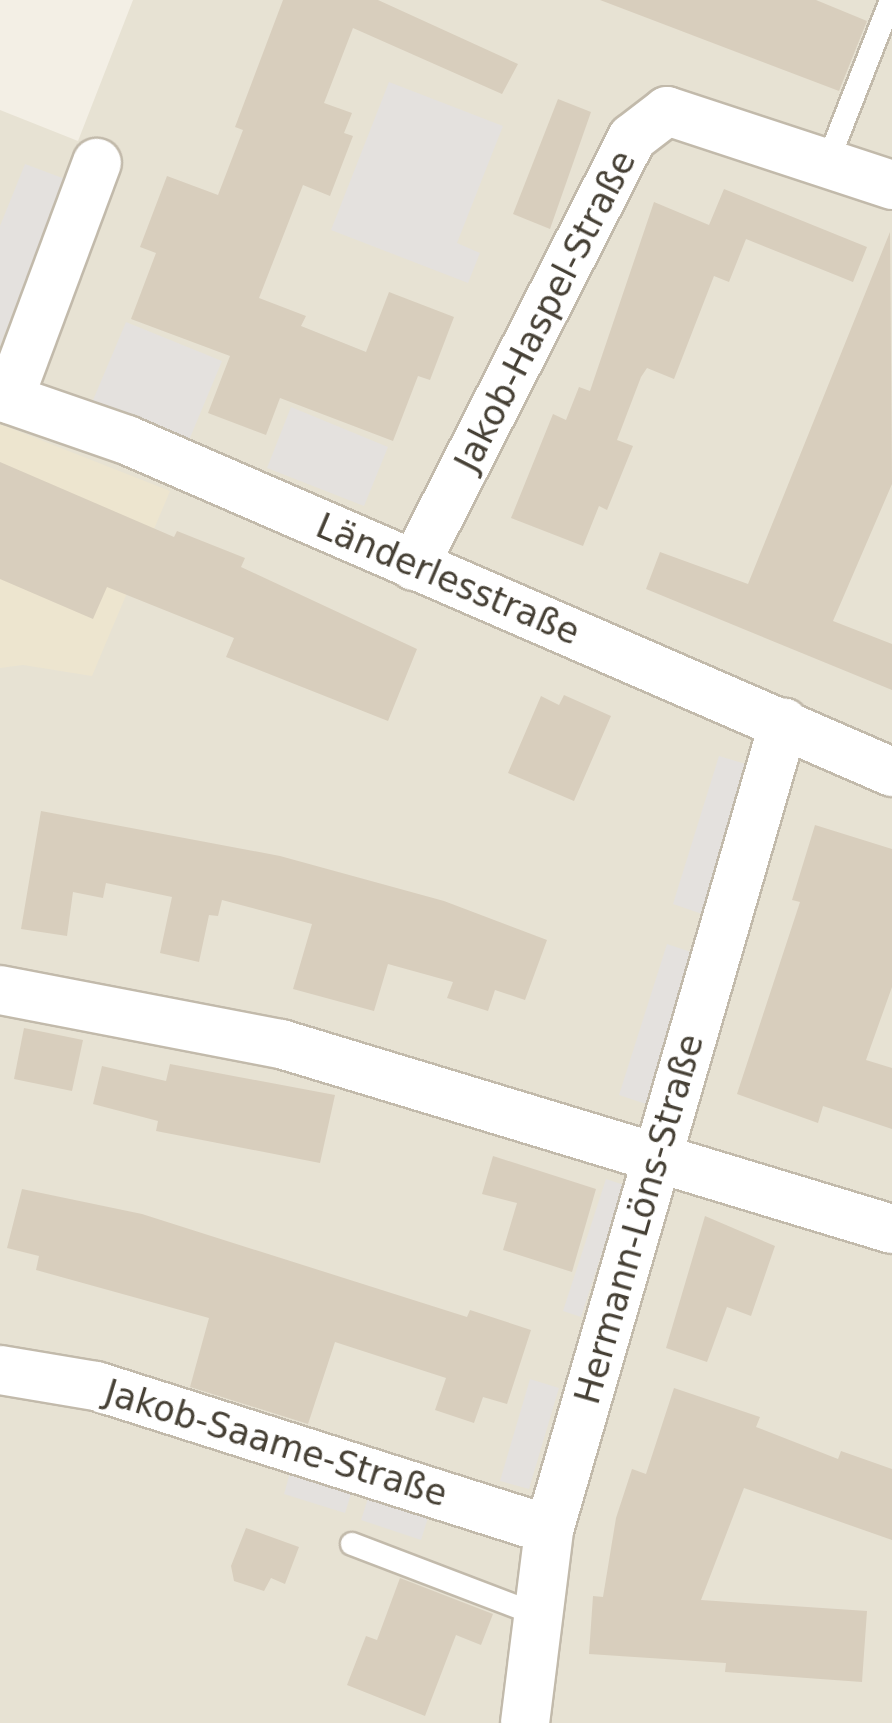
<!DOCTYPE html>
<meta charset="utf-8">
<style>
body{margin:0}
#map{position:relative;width:892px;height:1723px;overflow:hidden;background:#f3efe5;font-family:"DejaVu Sans",sans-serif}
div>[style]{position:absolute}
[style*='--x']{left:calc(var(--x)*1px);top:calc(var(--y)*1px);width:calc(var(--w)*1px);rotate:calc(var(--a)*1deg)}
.residential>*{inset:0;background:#e7e2d3}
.education>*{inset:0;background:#ede5cf}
.parking>*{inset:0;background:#e4e1de}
.building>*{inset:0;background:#d8cebd}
.roads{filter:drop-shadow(2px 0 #c2baab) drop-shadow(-2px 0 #c2baab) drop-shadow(0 2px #c2baab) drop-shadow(0 -2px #c2baab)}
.lane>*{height:22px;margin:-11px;padding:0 11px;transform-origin:11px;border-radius:11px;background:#fff}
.street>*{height:48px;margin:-24px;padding:0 24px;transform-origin:24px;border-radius:24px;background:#fff}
span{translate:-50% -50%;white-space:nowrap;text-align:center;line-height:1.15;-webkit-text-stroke:8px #fff;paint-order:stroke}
.street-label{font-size:35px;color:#464035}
</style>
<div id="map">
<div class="residential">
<div style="clip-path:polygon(133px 0,892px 0,892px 1723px,0 1723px,0 110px,78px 141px)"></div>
</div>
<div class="education">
<div style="clip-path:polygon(0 424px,170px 491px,92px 676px,23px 665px,0 668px)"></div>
</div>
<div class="parking">
<div style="clip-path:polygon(389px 82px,503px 126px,457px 243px,480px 253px,468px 283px,331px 230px)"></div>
<div style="clip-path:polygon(25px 164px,65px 179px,0 346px,0 226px)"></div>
<div style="clip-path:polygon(126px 322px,222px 361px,187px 445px,91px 405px)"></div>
<div style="clip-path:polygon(291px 407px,388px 447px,364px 506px,267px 468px)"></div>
<div style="clip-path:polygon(719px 756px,749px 765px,702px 914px,673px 904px)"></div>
<div style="clip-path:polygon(667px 944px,694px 953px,646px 1104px,619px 1095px)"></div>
<div style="clip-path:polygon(606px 1179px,624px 1185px,581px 1317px,563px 1311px)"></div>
<div style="clip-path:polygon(530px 1379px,559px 1388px,529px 1489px,500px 1481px)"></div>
<div style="clip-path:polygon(293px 1462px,355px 1481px,345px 1513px,284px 1494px)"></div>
<div style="clip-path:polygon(371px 1489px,431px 1508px,421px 1540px,361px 1520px)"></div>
</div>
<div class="building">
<div style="clip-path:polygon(283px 0,378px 0,518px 64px,502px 94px,353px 28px,324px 103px,352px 113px,344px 133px,353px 136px,330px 196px,303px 185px,259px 298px,306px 316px,301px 326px,366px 352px,389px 292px,454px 317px,430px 380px,418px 376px,393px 441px,280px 398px,266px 435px,208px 413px,230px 356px,131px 319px,156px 253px,140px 247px,167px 176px,218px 195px,243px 130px,235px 127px)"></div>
<div style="clip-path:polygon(600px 0,816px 0,867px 21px,839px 91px)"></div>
<div style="clip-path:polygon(558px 99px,591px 112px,550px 229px,513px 214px)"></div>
<div style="clip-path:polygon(724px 189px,867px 247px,853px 282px,746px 239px,729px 282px,714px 276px,674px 379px,647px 368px,641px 377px,617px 440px,633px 446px,607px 510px,599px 506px,583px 546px,511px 518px,553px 414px,566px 420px,579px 387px,590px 391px,654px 202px,709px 225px)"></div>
<div style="clip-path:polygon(890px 232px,892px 484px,833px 621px,892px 644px,892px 690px,646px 589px,660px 552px,748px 584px)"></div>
<div style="clip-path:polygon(0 462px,174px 537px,177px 531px,245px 558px,241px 567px,417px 649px,388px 721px,226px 657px,234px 638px,107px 587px,93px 619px,0 579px)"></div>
<div style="clip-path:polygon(564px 695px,611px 716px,574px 801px,508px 773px,541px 696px,559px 705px)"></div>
<div style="clip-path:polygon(41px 811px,280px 856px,444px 901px,547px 940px,525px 1000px,495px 990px,488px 1011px,447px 998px,453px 982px,388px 964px,374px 1011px,293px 989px,312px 924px,222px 900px,218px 916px,209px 915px,199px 962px,160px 953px,172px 897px,106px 883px,103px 898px,73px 892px,67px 936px,21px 929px)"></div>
<div style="clip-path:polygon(815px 825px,892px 849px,892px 987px,866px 1060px,892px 1068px,892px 1129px,823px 1106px,818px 1123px,737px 1094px,800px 902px,792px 900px)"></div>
<div style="clip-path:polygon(24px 1028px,83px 1040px,72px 1091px,14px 1079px)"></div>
<div style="clip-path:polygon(170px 1064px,335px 1095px,320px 1163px,156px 1131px,158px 1121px,93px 1104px,102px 1066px,166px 1081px)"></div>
<div style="clip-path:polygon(493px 1156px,596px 1189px,572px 1272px,503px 1250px,517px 1203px,482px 1194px)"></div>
<div style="clip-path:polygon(22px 1189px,142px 1214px,467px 1317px,470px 1310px,531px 1330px,507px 1404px,483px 1397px,474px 1423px,435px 1410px,446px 1378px,335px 1342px,308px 1424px,190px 1387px,209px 1318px,36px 1270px,39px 1256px,7px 1248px)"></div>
<div style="clip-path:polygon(705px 1216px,775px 1246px,751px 1316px,727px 1307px,707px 1362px,666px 1348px)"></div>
<div style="clip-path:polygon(674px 1388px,760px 1417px,756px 1427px,838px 1459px,841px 1451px,892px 1469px,892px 1540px,744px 1488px,701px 1600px,867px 1611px,862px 1682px,725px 1672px,726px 1663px,589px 1654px,593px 1596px,603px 1597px,616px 1518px,632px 1469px,646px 1474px)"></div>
<div style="clip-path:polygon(246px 1528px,299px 1547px,285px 1584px,271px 1578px,264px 1591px,234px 1581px,231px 1566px)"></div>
<div style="clip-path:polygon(400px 1578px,493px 1614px,481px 1645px,456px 1635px,425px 1716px,347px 1685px,366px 1636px,377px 1640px)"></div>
</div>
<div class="roads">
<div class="lane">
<div style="--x:828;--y:161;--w:173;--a:-68.6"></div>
<div style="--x:352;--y:1544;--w:196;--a:20.9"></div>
</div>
<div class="street">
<div style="--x:0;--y:396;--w:134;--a:19.1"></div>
<div style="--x:127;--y:440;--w:834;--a:23.46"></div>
<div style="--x:9;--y:399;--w:252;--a:-69.6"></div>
<div style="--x:414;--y:566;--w:480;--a:-63"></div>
<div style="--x:632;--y:138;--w:44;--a:-37.6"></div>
<div style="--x:667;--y:111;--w:237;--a:18.2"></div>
<div style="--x:0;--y:990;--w:286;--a:10.9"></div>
<div style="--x:281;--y:1044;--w:638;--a:16.85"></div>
<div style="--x:0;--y:1370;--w:97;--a:9.5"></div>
<div style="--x:96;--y:1386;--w:475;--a:17.6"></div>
<div style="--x:525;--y:1723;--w:194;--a:-82.9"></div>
<div style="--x:549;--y:1530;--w:841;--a:-73.78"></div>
</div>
</div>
<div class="street-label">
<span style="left:545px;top:311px;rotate:-63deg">Jakob-Haspel-Straße</span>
<span style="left:448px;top:579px;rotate:23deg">Länderlesstraße</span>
<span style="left:639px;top:1219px;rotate:-74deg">Hermann-Löns-Straße</span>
<span style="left:276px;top:1443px;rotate:17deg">Jakob-Saame-Straße</span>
</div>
</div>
